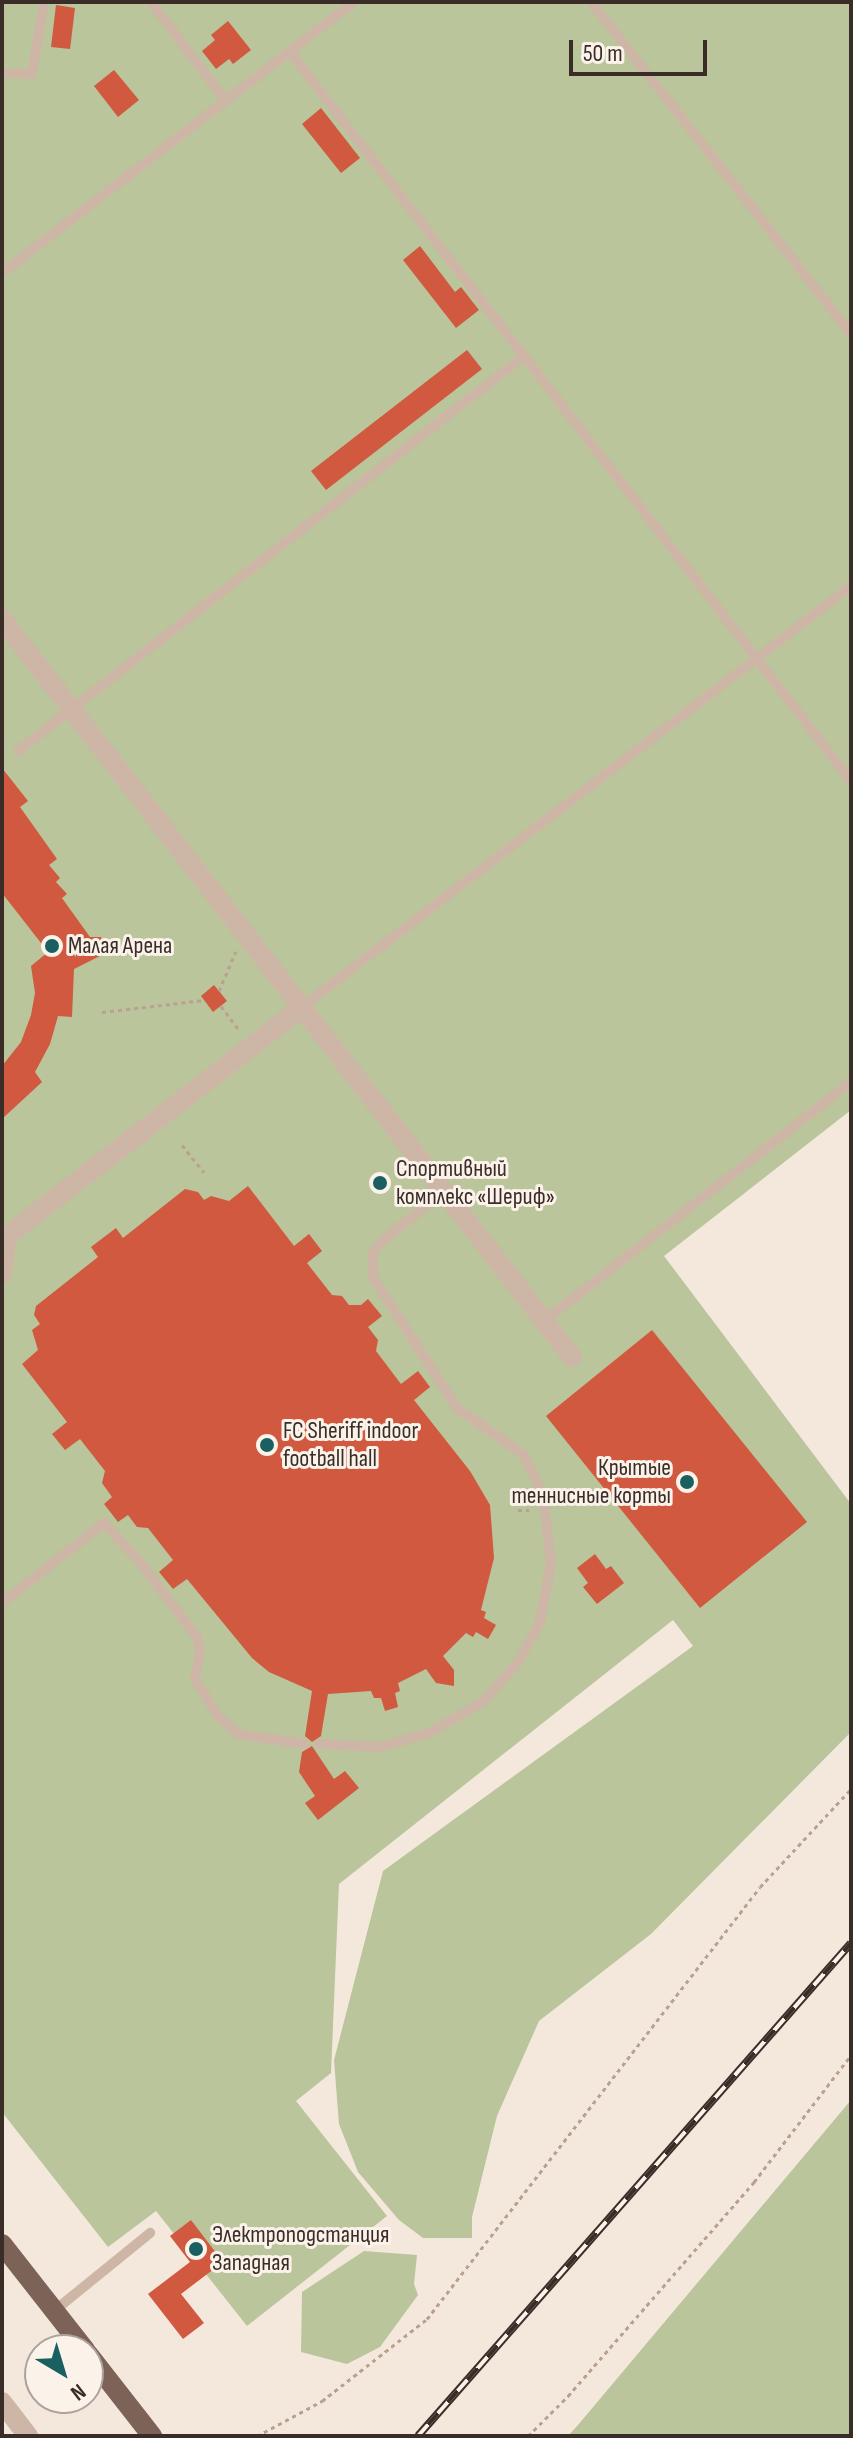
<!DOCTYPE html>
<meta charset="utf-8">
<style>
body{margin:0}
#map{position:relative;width:853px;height:2438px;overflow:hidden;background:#f4e8dd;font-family:"Sofia Sans Condensed",sans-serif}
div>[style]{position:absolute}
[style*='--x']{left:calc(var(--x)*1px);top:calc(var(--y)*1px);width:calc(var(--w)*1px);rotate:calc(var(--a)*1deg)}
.green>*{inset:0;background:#bac59b}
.building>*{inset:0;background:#d0593f}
.path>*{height:3px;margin-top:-1.5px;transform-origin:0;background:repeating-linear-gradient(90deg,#baa091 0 4px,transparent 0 8px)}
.service>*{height:10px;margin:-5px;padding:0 5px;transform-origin:5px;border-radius:5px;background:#ceb6a7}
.minor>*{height:20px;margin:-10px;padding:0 10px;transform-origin:10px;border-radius:10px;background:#ceb6a7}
.primary>*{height:20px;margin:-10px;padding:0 10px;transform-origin:10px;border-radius:10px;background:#7d6258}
.rail>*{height:8px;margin-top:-4px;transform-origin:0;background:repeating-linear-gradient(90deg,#fbf2ea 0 15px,#3a2d28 0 30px);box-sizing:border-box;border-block:2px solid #3a2d28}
.dots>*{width:22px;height:22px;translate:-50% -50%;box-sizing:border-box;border:4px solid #fbf2ea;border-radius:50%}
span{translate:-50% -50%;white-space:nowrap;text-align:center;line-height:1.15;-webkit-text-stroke:6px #fbf2ea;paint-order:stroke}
.poi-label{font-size:24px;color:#3a2d28}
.left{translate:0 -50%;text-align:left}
.right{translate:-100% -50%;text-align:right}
.frame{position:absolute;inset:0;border:4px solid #3a2d28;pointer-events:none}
.north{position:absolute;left:24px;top:2334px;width:80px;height:80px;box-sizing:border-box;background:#fbf2ea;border:2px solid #aea39c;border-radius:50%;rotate:142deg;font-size:22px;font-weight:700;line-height:32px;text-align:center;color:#3a2d28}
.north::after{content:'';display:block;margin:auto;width:28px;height:36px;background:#1a6060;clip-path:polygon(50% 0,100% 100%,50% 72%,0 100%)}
.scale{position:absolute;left:569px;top:40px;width:138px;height:36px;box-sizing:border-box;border:4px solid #3a2d28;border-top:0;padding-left:10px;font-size:24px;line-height:28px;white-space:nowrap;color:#3a2d28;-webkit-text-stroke:6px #fbf2ea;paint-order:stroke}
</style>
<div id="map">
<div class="green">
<div style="clip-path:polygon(2px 2px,851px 2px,851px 1110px,664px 1256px,851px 1504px,851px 1732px,651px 1934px,539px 2021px,497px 2116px,472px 2217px,472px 2238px,423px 2238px,399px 2220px,358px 2172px,339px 2124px,334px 2060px,383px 1871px,693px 1646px,673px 1620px,339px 1884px,331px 2073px,296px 2101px,387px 2216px,247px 2326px,156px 2211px,108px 2247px,2px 2112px)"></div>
<div style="clip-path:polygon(851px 2100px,851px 2436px,568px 2436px,578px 2425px)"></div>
<div style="clip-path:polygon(364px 2251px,417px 2255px,414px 2284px,418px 2295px,380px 2347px,347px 2364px,301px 2352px,302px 2292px)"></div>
</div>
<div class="building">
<div style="clip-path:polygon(56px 5px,75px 8px,70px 49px,51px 47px)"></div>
<div style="clip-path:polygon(228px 21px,251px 50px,233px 64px,229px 59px,216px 69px,202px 51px,215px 40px,211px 35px)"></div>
<div style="clip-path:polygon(114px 70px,139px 100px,118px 117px,94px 86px)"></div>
<div style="clip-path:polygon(321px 108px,360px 158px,341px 173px,302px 124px)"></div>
<div style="clip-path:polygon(420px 246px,455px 292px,461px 287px,479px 310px,456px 328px,403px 260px)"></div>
<div style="clip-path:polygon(467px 350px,482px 369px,326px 490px,311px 471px)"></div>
<div style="clip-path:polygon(2px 768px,28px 801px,20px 807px,57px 859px,49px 865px,60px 878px,56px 882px,67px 894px,62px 898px,90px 937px,101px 937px,104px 954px,74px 969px,72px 1017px,58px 1016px,50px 1044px,35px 1072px,42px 1082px,2px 1119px,2px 1066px,21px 1042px,31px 1015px,35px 993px,31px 966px,48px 952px,2px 893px)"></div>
<div style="clip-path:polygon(214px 985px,227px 1001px,213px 1012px,201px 996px)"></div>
<div style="clip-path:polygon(248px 1186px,294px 1246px,309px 1234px,322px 1251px,307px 1263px,332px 1295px,342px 1296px,349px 1305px,361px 1305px,368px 1299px,382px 1316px,368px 1327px,378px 1340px,376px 1351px,401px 1384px,418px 1371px,430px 1387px,414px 1400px,470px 1471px,490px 1505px,494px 1558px,481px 1610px,486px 1612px,484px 1618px,496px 1625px,488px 1639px,476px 1632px,473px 1637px,466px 1633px,443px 1656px,454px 1670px,454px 1686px,436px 1683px,426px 1669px,398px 1683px,400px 1691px,395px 1693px,398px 1707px,385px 1711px,381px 1698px,374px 1698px,371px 1691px,328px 1694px,321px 1736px,312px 1742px,305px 1736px,312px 1691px,269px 1672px,252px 1658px,187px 1579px,173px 1589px,159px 1572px,173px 1560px,148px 1528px,137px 1527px,128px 1515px,118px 1522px,104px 1504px,112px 1497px,102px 1483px,105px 1471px,80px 1439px,65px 1450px,52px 1434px,67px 1422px,22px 1364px,38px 1350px,32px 1330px,40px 1324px,34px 1315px,36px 1306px,98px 1257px,91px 1247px,116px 1228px,123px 1238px,185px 1189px,198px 1192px,204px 1200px,211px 1196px,229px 1201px)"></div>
<div style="clip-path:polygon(652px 1330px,807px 1522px,700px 1608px,546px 1416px)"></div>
<div style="clip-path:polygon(595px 1554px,606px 1569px,611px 1566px,624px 1583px,597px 1604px,583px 1587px,588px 1583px,577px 1568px)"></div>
<div style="clip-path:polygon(312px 1746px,334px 1779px,345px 1771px,359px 1788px,318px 1820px,305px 1803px,315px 1796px,299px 1772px,302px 1752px)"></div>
<div style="clip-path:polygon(191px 2220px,223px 2262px,181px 2294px,204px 2323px,183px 2339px,148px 2294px,190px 2262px,170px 2236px)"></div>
</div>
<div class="path">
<div style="--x:219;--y:991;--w:43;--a:-67"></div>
<div style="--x:221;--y:1006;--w:31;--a:53"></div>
<div style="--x:102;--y:1012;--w:103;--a:-6.7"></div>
<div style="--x:182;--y:1145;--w:35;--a:51"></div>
<div style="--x:518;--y:1510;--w:11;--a:0"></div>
<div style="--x:257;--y:2436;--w:74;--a:-28.3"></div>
<div style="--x:322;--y:2401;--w:133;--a:-38"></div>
<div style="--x:427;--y:2319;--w:545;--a:-52.37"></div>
<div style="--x:760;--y:1887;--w:134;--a:-47.1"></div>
<div style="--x:528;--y:2436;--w:57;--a:-45"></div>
<div style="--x:568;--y:2396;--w:284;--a:-49"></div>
<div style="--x:754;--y:2182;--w:160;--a:-52.6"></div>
</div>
<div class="service">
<div style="--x:151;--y:2;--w:124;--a:52.9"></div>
<div style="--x:591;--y:2;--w:421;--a:51.9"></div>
<div style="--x:290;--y:52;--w:920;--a:52.42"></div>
<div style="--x:2;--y:73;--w:30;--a:2"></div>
<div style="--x:32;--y:74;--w:73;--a:-80.5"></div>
<div style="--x:2;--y:273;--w:444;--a:-37.6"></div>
<div style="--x:18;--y:751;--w:642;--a:-37.98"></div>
<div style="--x:302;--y:1007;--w:692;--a:-37.48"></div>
<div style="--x:544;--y:1321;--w:389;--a:-37.9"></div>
<div style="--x:2;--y:1603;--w:130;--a:-38.1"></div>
<div style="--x:104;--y:1523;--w:52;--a:47.4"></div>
<div style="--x:139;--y:1561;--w:96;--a:52.7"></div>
<div style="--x:197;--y:1637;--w:14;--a:78"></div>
<div style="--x:200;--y:1651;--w:28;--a:100"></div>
<div style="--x:195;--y:1679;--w:42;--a:58.6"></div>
<div style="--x:217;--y:1715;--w:28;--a:42"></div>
<div style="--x:238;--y:1734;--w:67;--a:8.6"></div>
<div style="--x:319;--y:1744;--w:62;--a:2.8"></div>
<div style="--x:381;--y:1747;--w:52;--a:-16.7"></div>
<div style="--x:431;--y:1732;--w:61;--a:-30.3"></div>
<div style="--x:484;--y:1701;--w:52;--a:-48.9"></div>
<div style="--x:518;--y:1662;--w:46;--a:-61.2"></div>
<div style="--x:540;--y:1622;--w:60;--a:-79.4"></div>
<div style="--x:551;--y:1563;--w:68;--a:-96.7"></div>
<div style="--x:543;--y:1495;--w:44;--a:-115.4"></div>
<div style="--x:524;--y:1455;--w:82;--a:-145"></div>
<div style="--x:457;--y:1408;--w:156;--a:-122.7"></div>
<div style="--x:373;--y:1277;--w:24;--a:-90"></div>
<div style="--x:373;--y:1253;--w:14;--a:-54"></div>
<div style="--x:381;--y:1242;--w:81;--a:-39"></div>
<div style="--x:54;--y:2311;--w:124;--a:-39.1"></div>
</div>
<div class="minor">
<div style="--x:2;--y:619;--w:932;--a:52.32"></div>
<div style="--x:2;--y:1274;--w:38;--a:-83"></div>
<div style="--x:7;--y:1236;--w:373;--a:-37.8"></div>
<div style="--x:2;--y:2402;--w:43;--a:52.6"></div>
</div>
<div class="primary">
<div style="--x:2;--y:2244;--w:135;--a:51.9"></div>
<div style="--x:88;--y:2354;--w:104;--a:52"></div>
</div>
<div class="rail">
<div style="--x:418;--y:2436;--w:656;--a:-48.71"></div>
</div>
<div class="dots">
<div style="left:52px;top:946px;background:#1a6060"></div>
<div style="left:380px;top:1183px;background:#1a6060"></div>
<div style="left:267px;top:1445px;background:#1a6060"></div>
<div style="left:687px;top:1482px;background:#1a6060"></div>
<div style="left:196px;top:2249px;background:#1a6060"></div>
</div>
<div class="poi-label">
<span class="left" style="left:68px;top:946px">Малая Арена</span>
<span class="left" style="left:396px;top:1183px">Спортивный<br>комплекс «Шериф»</span>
<span class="left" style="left:283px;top:1445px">FC Sheriff indoor<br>football hall</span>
<span class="right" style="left:671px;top:1482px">Крытые<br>теннисные корты</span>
<span class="left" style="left:212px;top:2249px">Электроподстанция<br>Западная</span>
</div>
<div class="frame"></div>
<div class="north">N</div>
<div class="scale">50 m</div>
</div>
